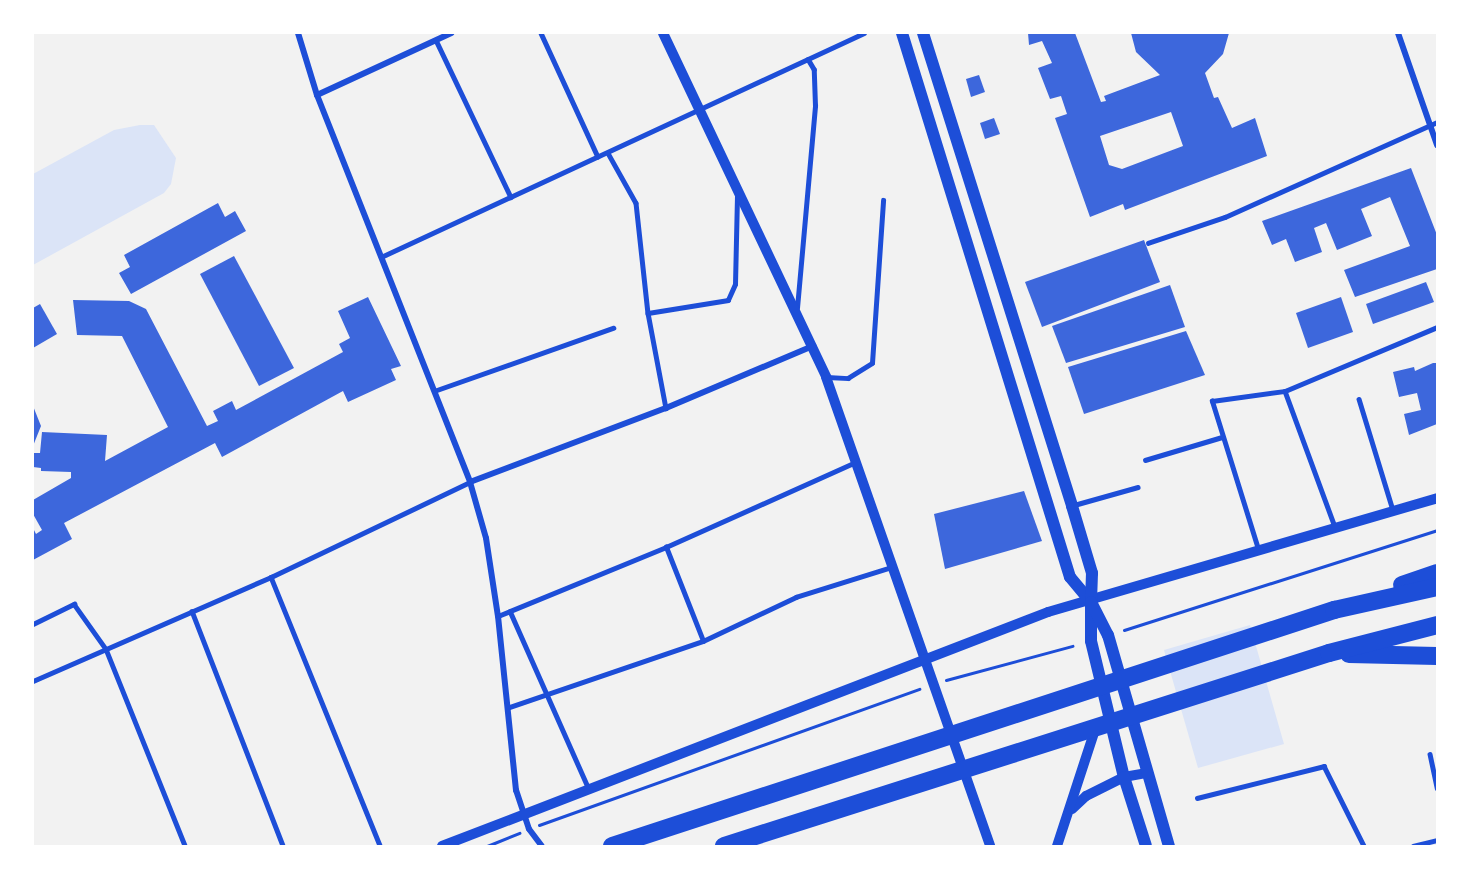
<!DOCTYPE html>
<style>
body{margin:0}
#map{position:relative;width:1470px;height:879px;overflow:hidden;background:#f2f2f2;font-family:Arial,sans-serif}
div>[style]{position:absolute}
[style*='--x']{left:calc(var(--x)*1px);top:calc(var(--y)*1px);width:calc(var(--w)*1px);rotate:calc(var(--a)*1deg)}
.green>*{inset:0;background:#dbe4f7}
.building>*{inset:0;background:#3d67dc}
.path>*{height:3px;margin:-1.5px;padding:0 1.5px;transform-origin:1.5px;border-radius:1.5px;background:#1d4ed8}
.service>*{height:4.5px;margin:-2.25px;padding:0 2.25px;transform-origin:2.25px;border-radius:2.25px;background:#1d4ed8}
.minor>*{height:6px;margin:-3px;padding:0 3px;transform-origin:3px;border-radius:3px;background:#1d4ed8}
.tertiary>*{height:10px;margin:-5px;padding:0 5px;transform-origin:5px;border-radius:5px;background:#1d4ed8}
.secondary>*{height:12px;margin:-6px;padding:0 6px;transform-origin:6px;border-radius:6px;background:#1d4ed8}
.motorway>*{height:18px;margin:-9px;padding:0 9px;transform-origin:9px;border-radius:9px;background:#1d4ed8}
span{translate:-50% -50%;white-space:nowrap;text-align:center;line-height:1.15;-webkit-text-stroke:6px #fff;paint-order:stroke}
.frame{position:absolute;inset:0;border:34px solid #fff;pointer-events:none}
</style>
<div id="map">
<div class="green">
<div style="clip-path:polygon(140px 125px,154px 125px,176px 158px,171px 184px,164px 193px,33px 265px,33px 174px,114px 130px)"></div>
<div style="clip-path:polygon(1250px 625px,1284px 744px,1198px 768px,1164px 650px)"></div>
</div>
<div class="building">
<div style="clip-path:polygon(evenodd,1028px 33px,1075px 33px,1101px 102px,1106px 101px,1104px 96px,1160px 75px,1136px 52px,1131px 33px,1229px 33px,1223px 54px,1205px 73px,1214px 98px,1218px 97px,1232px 128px,1255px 118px,1267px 156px,1125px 210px,1123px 204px,1090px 217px,1055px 118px,1067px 114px,1061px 96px,1050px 99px,1038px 68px,1052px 63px,1042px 41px,1029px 45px,1028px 33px,1171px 112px,1183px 146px,1122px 169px,1109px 165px,1100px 136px,1171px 112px)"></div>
<div style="clip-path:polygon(979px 75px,985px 92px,971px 97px,966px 79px)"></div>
<div style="clip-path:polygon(994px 118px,1000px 134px,985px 139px,980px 123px)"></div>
<div style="clip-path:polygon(1411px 168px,1437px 235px,1437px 269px,1355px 297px,1344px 270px,1410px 246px,1390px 197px,1361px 209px,1372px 236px,1337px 250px,1326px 223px,1314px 228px,1322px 252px,1295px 262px,1286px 239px,1272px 245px,1262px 221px)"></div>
<div style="clip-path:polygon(218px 203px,225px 217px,235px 211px,246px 231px,131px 294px,119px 273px,130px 267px,124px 255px)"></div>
<div style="clip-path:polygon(1144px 240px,1160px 282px,1042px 327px,1025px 282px)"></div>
<div style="clip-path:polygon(234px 256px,294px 368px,259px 386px,200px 274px)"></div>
<div style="clip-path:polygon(1426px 282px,1434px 302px,1373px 324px,1366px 304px)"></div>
<div style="clip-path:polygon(1170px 285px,1185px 327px,1066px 363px,1052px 326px)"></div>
<div style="clip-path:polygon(368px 297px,401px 366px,391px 369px,396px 380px,348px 402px,343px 391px,222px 457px,215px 443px,64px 523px,72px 539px,33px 560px,33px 528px,36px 534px,42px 530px,33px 514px,33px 500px,71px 478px,71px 472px,41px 471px,41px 468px,33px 467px,33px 453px,40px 453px,42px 432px,107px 435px,105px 461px,168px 427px,122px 336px,77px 335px,73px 300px,129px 301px,146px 309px,207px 426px,218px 421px,213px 411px,232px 401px,236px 410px,343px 352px,339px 344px,350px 338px,338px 311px)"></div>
<div style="clip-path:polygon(1341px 297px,1353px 332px,1308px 348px,1296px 313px)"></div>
<div style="clip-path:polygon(40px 304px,57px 334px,33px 348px,33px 308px)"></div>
<div style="clip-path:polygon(1186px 331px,1205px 375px,1084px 414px,1068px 367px)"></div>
<div style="clip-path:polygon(1433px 363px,1437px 363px,1437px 424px,1409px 435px,1404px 414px,1421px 410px,1417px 393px,1399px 397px,1393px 372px,1414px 367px,1415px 371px)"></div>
<div style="clip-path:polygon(33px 406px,41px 426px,33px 446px)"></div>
<div style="clip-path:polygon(1024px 491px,1042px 541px,945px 569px,934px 514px)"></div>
</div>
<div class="path">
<div style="--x:1124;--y:630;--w:329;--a:-17.7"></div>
<div style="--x:946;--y:680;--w:131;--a:-15.1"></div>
<div style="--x:539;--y:825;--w:404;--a:-19.7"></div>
<div style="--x:487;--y:846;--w:35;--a:-22"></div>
</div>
<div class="service">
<div style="--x:541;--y:33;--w:136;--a:65.3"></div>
<div style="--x:436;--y:40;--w:174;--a:64.5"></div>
<div style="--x:608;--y:153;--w:57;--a:60.8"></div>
<div style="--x:636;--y:203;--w:111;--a:83.8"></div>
<div style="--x:648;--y:313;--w:97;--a:79.3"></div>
<div style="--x:1148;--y:243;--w:81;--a:-18.7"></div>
<div style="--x:1225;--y:217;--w:232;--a:-24.1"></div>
<div style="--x:381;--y:257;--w:532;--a:-24.88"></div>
<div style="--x:797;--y:308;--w:203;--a:-84.9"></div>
<div style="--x:815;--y:106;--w:36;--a:-92"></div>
<div style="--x:814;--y:70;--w:12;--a:-121"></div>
<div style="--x:648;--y:313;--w:81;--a:-9.2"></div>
<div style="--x:728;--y:300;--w:17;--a:-66"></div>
<div style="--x:735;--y:284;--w:88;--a:-88.7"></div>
<div style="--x:827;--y:377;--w:21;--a:3"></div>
<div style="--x:848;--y:378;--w:28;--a:-32"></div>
<div style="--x:872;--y:363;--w:163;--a:-86.1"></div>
<div style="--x:434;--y:391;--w:190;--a:-19.4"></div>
<div style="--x:1285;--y:391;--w:145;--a:69.8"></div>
<div style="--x:1359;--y:399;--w:116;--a:73"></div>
<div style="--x:1145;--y:460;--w:80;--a:-16.6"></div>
<div style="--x:1074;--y:505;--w:66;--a:-15.7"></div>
<div style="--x:1258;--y:549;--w:155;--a:-107.3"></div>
<div style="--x:1212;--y:401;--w:74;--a:-7.8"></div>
<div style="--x:1285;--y:391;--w:165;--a:-22.8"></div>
<div style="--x:271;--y:577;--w:290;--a:67.9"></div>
<div style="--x:192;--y:611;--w:252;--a:68.8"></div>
<div style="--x:510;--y:611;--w:193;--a:66.1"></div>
<div style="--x:498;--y:616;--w:182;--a:-22.3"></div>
<div style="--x:33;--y:624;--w:46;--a:-26"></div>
<div style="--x:74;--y:604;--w:55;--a:54.6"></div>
<div style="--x:106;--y:649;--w:212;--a:68.1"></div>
<div style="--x:703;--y:641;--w:101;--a:-111.5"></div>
<div style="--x:666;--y:547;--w:208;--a:-24.1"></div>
<div style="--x:33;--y:681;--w:260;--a:-23.6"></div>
<div style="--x:271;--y:577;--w:221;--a:-25.5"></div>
<div style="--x:507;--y:708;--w:207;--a:-18.9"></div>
<div style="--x:703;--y:641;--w:103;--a:-25.3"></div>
<div style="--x:796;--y:597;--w:101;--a:-17.4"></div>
<div style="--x:1430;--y:754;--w:35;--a:78"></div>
<div style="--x:1197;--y:798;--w:131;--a:-14.1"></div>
<div style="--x:1324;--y:766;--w:89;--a:63.4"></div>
<div style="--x:1413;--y:846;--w:25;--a:-14"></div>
</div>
<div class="minor">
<div style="--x:298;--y:33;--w:65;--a:73"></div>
<div style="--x:317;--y:95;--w:416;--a:68.4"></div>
<div style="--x:470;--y:482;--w:58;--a:74.1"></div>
<div style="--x:486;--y:538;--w:79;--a:81.3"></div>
<div style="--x:498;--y:616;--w:175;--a:84.1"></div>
<div style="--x:516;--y:790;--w:41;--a:71.6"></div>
<div style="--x:529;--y:829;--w:21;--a:53"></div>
<div style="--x:1398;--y:33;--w:119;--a:70.8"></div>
<div style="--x:317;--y:95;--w:148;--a:-24.8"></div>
<div style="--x:470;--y:482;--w:210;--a:-20.7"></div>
<div style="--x:666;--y:408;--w:160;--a:-22.9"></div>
</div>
<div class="tertiary">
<div style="--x:663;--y:33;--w:381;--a:64.6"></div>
<div style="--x:826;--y:377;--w:497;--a:70.7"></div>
<div style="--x:1072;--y:809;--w:19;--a:-43"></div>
<div style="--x:1086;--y:796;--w:42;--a:-26.6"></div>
<div style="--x:1124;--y:777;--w:22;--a:-10"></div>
<div style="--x:442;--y:846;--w:650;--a:-21.11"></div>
<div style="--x:1048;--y:612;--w:405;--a:-16.3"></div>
<div style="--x:1057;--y:846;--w:125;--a:-71.9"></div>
</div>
<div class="secondary">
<div style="--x:902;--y:33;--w:569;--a:72.84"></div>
<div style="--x:1070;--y:577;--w:33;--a:50"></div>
<div style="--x:1091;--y:602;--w:39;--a:90"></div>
<div style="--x:1091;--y:641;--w:140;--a:76.4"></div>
<div style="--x:1124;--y:777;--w:72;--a:72.3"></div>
<div style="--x:923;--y:33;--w:496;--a:72.5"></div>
<div style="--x:1072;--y:506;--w:70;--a:73.4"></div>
<div style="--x:1092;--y:573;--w:29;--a:92"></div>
<div style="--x:1091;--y:602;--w:37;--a:63"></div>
<div style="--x:1108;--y:635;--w:220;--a:73.9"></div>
</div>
<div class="motorway">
<div style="--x:1402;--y:585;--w:37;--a:-19"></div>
<div style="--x:1349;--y:654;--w:88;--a:1.3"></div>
<div style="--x:612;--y:846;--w:760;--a:-18.1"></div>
<div style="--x:1334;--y:610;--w:106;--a:-12.6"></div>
<div style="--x:724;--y:846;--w:635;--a:-17.69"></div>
<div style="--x:1329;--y:653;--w:112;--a:-14.5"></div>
</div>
<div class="frame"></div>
</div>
